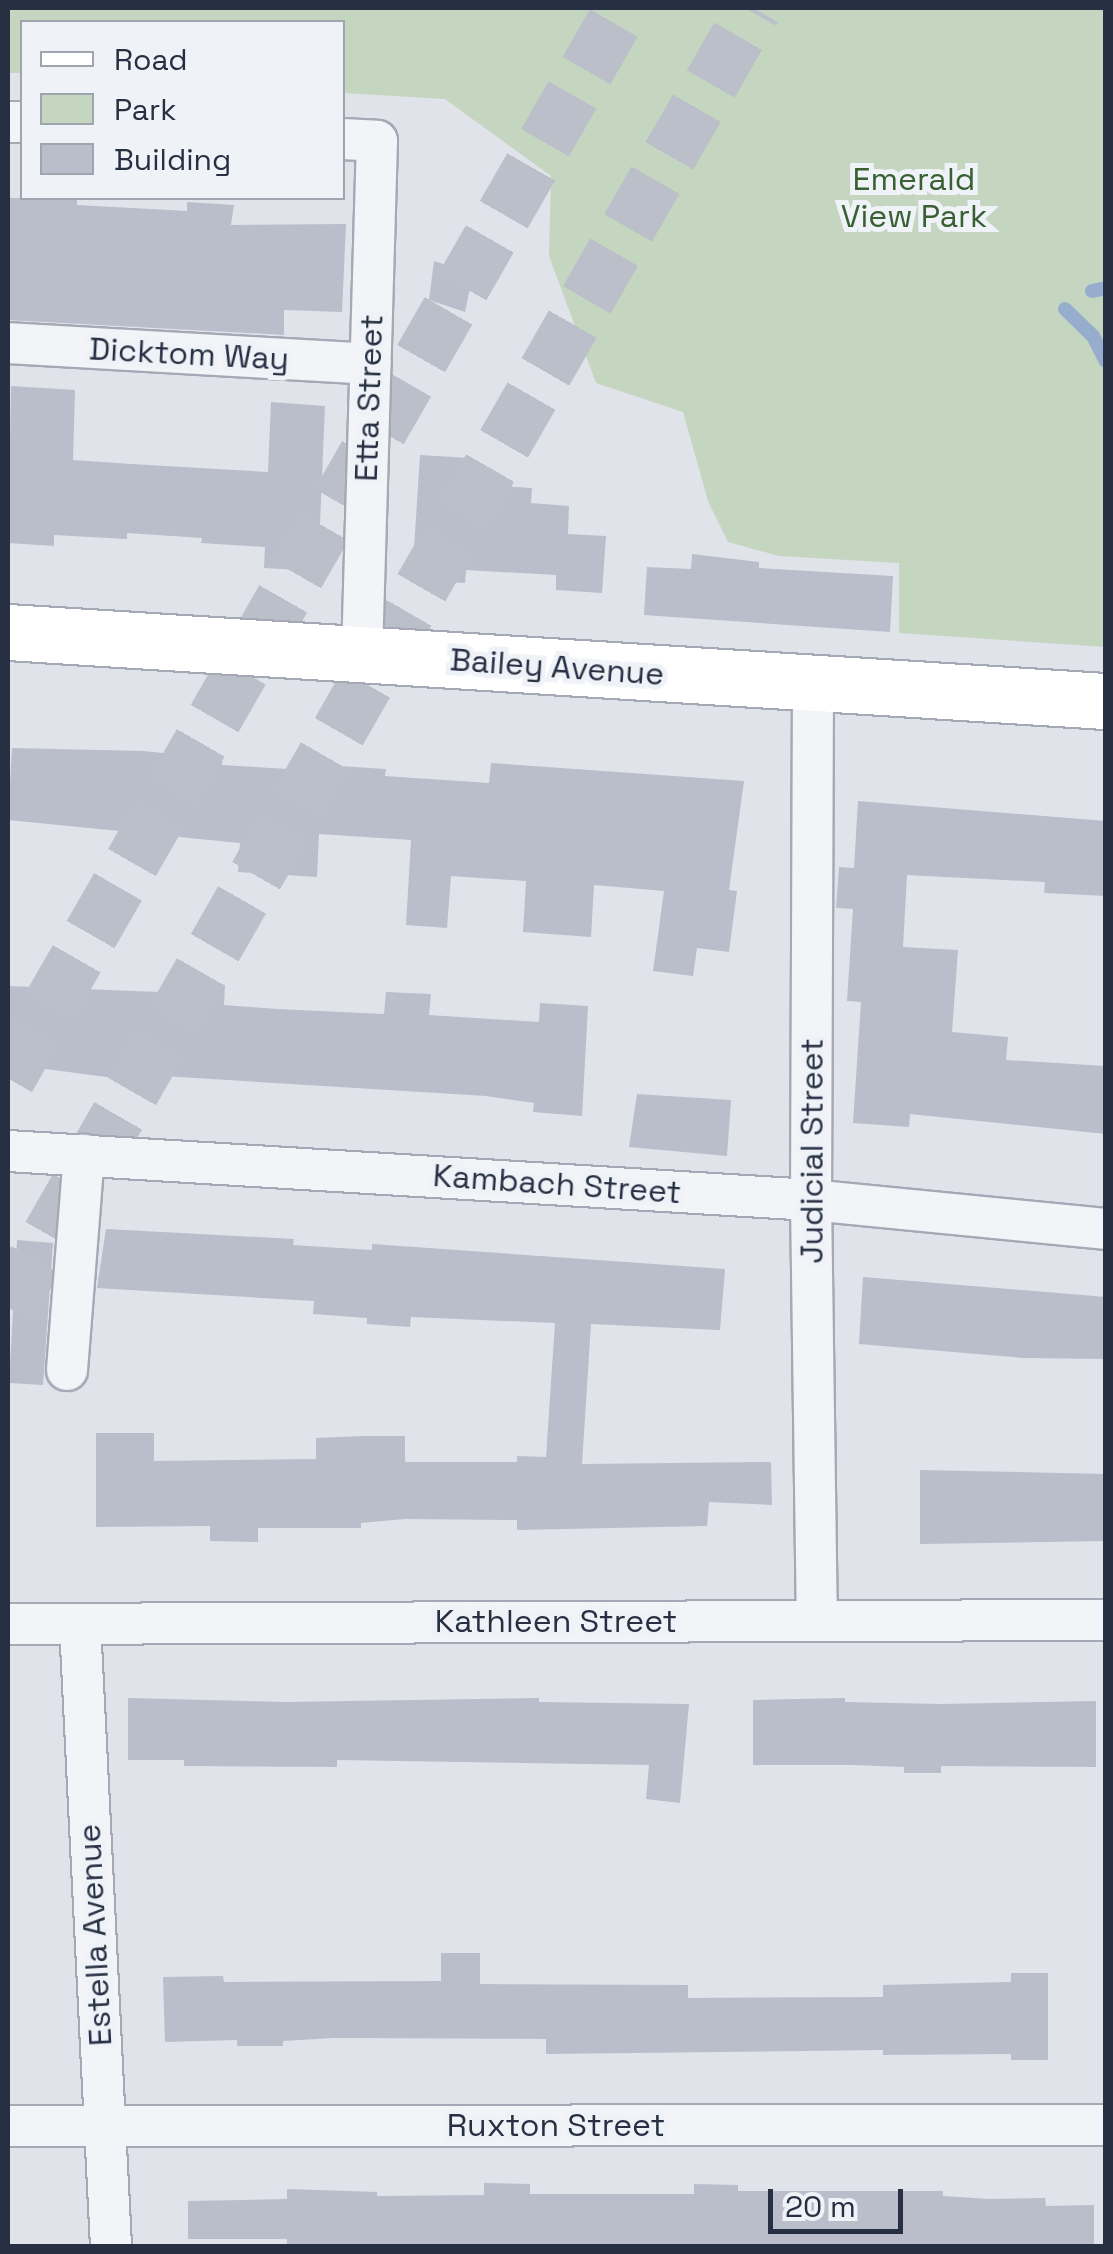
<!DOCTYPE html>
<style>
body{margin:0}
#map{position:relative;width:1113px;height:2254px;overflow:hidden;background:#e0e3ea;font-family:"Space Grotesk",sans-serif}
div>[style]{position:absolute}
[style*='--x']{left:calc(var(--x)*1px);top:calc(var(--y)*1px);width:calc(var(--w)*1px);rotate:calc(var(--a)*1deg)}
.green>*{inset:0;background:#c4d5c0}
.stream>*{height:14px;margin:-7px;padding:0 7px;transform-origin:7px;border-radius:7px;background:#97adcd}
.building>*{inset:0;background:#b9beca}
.highway-tunnel>*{height:55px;margin-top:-27.5px;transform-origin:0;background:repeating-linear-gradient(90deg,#bbbfc9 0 55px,transparent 0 83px)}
.roads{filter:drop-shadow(2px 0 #a5a9b5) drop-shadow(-2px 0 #a5a9b5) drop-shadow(0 2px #a5a9b5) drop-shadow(0 -2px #a5a9b5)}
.street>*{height:40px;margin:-20px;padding:0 20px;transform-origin:20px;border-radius:20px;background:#f3f4f8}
.secondary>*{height:55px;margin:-27.5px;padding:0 27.5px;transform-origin:27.5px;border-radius:27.5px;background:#fff}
span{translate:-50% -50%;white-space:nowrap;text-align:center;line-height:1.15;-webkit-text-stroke:10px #eff2f7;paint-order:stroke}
.park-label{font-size:32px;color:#386033}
.street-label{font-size:32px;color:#272f43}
.frame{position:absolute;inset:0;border:10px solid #272f43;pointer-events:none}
.legend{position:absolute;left:20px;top:20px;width:325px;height:180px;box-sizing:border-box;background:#eff2f7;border:2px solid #9fa4af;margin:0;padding:12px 18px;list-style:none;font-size:30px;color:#272f43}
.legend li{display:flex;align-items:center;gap:20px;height:50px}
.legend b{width:50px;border:2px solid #9fa4af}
.scale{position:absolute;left:768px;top:2189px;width:135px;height:45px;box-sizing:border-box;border:5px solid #272f43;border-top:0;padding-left:12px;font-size:30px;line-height:35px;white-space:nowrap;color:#272f43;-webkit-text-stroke:8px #eff2f7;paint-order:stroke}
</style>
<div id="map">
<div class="green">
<div style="clip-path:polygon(8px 8px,1105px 8px,1105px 647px,899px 633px,899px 563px,779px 556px,728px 542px,708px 501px,683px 412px,596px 383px,549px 256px,551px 176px,445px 99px,343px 93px,342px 22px,22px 22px,22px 73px,8px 73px)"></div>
</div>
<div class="stream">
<div style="--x:1092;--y:291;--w:14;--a:-12"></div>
<div style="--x:1065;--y:309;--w:39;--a:44"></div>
<div style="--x:1093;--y:336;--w:28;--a:63"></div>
</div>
<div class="building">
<div style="clip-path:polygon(8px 198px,77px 198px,77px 205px,187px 211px,187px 202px,234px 205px,231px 225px,346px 224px,342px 312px,284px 310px,284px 335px,8px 320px)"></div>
<div style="clip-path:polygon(434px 261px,473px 274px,465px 312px,429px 300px)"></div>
<div style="clip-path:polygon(11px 386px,75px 390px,73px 460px,132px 464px,268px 472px,271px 402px,325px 406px,318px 571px,264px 568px,265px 547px,201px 543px,202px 538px,127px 533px,127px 539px,54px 535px,54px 546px,8px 543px)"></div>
<div style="clip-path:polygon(420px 455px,470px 458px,468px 484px,532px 488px,531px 503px,569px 506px,568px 534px,606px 536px,602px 593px,556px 590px,556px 575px,466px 570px,465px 583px,412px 580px)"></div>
<div style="clip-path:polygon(692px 554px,759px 562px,759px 568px,893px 576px,890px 632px,644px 615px,647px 567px,691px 569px)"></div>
<div style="clip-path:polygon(12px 748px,143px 751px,222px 759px,222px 765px,339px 772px,339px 766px,386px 769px,385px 776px,489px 783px,491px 763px,744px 781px,729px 890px,737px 891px,729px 952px,697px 948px,693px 976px,653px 971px,664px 891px,594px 885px,591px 937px,523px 932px,526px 881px,451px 876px,447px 928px,406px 925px,411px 840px,319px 834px,317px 877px,238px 872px,240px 843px,8px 820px)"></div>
<div style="clip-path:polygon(858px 801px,1106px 821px,1106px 896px,1044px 893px,1045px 882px,907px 875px,903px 947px,958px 950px,952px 1032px,1008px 1037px,1006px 1060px,1106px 1066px,1106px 1134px,910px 1114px,909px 1127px,853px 1123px,861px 1002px,847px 1001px,853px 909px,836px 908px,839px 867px,854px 868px)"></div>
<div style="clip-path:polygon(186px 982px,225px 985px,224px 1005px,277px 1009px,384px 1014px,386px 992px,431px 994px,429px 1015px,539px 1022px,540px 1003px,588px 1006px,582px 1116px,533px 1112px,534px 1103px,486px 1096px,114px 1073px,114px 1078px,8px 1064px,8px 986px,185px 993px)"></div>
<div style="clip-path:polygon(637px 1094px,731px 1100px,727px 1156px,629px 1147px)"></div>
<div style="clip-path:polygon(106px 1229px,294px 1239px,293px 1245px,372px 1250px,372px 1244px,725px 1269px,720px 1330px,591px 1324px,582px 1464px,771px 1462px,772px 1505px,709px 1502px,707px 1526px,517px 1530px,517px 1520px,405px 1519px,361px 1523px,361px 1528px,258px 1528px,258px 1542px,210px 1541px,210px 1526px,96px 1527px,96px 1433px,154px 1433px,154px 1461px,316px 1459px,316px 1438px,364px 1436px,405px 1436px,405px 1462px,517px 1462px,517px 1456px,546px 1457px,555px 1323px,411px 1317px,410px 1327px,367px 1324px,367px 1318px,313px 1314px,314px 1301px,97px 1288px)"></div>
<div style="clip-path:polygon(17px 1240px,53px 1243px,43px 1385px,9px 1383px)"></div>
<div style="clip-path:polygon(863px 1277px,1106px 1297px,1106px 1359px,1023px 1358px,859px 1344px)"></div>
<div style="clip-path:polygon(920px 1470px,1106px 1474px,1106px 1541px,920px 1544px)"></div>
<div style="clip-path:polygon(128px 1698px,287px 1702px,539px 1698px,539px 1702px,689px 1704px,680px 1803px,646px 1799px,649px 1765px,337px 1760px,337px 1767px,184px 1766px,184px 1760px,128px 1760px)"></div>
<div style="clip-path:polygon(845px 1698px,845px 1702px,941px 1704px,1096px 1701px,1096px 1767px,941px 1766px,941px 1773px,904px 1773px,904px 1767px,853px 1765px,753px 1765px,753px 1700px)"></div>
<div style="clip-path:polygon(441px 1953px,480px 1953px,480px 1984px,688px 1985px,688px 1998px,883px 1997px,883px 1985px,1011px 1982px,1011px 1973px,1048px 1973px,1048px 2060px,1011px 2060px,1011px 2054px,883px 2055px,883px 2050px,546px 2054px,546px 2039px,334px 2038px,283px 2041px,283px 2046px,237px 2046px,237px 2040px,165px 2042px,163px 1977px,223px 1976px,224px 1982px,441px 1981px)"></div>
<div style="clip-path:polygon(484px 2183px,530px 2184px,530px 2194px,694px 2194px,694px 2184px,738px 2185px,738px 2191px,943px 2191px,943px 2196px,989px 2199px,1045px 2198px,1046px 2206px,1094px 2205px,1094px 2246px,287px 2246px,287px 2239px,188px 2239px,188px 2201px,287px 2199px,287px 2189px,377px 2192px,377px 2196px,484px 2195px)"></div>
</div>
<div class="highway-tunnel">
<div style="--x:8;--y:1078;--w:1234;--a:-60.15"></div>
<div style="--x:8;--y:1307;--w:1498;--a:-60.13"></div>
</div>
<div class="roads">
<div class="street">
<div style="--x:8;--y:122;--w:14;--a:0"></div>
<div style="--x:342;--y:139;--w:35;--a:3"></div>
<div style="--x:377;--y:141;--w:513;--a:91.67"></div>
<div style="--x:8;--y:343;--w:363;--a:3.3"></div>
<div style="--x:813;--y:683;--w:517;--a:90.22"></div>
<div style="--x:811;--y:1200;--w:419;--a:89.2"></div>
<div style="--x:8;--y:1151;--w:804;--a:3.49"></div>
<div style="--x:811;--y:1200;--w:296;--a:5.6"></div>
<div style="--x:67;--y:1370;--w:216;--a:-85.5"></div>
<div style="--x:8;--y:1624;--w:1098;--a:-0.21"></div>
<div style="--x:80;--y:1624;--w:623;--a:87.15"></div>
<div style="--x:8;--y:2126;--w:1098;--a:-0.05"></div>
</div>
<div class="secondary">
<div style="--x:8;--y:632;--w:1100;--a:3.6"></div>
</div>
</div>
<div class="park-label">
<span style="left:914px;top:198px">Emerald<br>View Park</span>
</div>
<div class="street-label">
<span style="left:189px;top:354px;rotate:3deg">Dicktom Way</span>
<span style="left:369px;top:398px;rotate:-88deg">Etta Street</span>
<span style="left:557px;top:667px;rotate:4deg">Bailey Avenue</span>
<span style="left:812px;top:1151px;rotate:-90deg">Judicial Street</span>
<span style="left:557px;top:1184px;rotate:4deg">Kambach Street</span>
<span style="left:556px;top:1621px">Kathleen Street</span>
<span style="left:95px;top:1935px;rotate:-93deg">Estella Avenue</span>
<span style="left:556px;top:2125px">Ruxton Street</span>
</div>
<div class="frame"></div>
<ul class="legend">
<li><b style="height:12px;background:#fff"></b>Road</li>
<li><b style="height:28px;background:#c4d5c0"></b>Park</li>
<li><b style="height:28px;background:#b9beca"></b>Building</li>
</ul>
<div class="scale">20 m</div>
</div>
